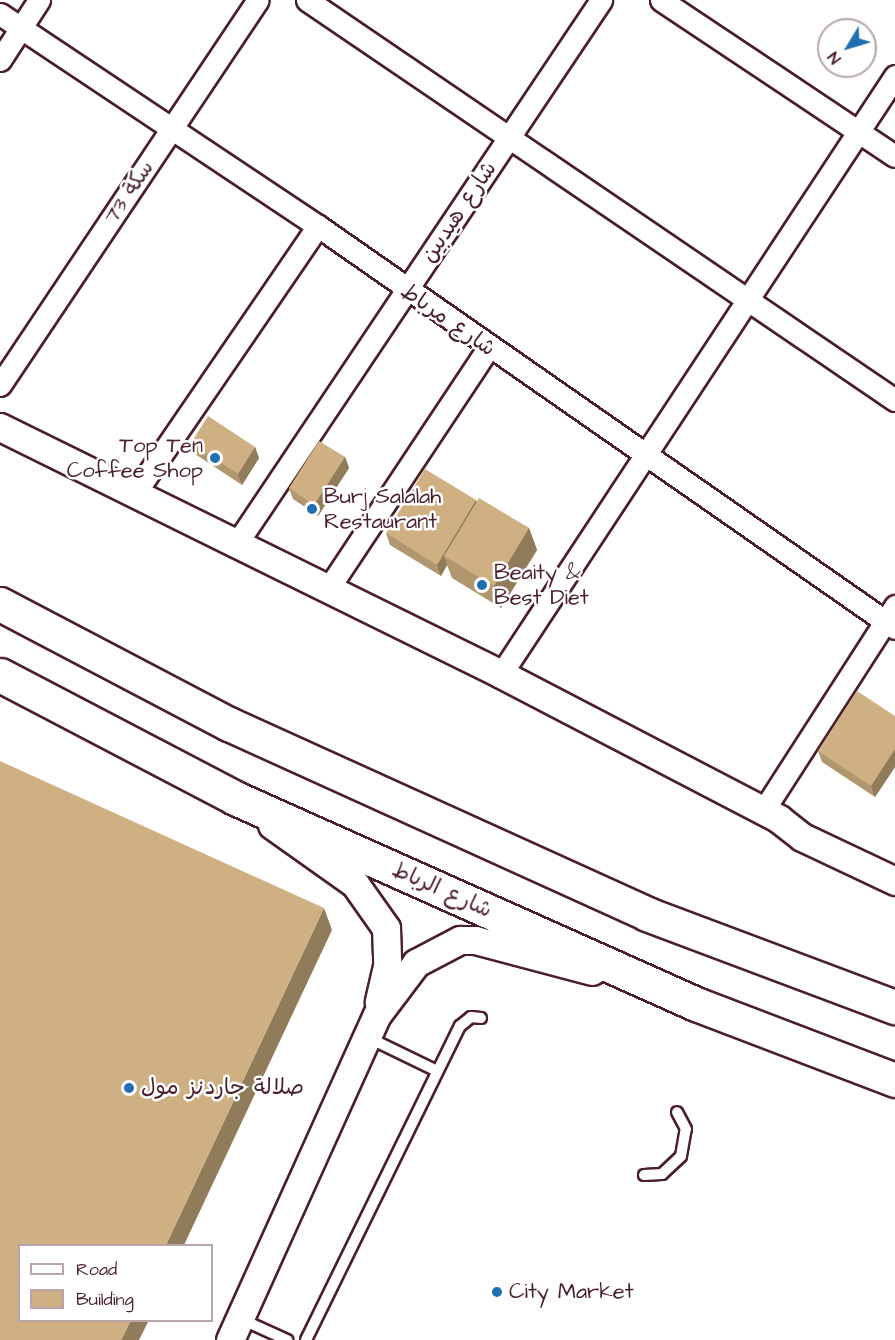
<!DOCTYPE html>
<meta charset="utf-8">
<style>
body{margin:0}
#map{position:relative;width:895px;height:1340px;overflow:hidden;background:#fff;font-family:"Architects Daughter","Playpen Sans Arabic",sans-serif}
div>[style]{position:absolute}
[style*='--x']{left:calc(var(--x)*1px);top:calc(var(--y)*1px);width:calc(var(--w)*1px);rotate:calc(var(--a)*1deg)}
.roads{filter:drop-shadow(2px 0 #4a1f2b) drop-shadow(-2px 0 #4a1f2b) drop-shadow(0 2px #4a1f2b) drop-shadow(0 -2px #4a1f2b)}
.service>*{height:10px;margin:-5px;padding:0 5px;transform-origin:5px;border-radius:5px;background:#fff}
.minor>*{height:21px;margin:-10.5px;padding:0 10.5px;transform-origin:10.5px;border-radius:10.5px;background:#fff}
.tertiary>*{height:27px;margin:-13.5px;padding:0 13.5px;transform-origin:13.5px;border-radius:13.5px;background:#fff}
.trunk>*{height:33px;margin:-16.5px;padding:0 16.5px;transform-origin:16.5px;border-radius:16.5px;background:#fff}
.wall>*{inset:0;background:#b19770}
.shaded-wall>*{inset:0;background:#907b5b}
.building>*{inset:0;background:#ceb082}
.dots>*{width:16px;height:16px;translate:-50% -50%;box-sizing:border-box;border:3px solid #fff;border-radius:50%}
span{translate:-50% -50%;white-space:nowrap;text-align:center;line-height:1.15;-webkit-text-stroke:5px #fff;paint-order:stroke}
.street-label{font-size:22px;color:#4a1f2b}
.poi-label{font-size:22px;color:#4a1f2b}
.right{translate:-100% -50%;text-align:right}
.left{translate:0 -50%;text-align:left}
.legend{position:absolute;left:18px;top:1244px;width:195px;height:78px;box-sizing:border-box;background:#fff;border:2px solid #b7a5aa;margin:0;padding:8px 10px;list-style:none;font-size:18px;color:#4a1f2b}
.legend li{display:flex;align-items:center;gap:12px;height:30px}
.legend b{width:30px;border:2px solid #b7a5aa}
.north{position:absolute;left:817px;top:18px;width:60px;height:60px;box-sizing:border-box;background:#fff;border:2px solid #b7a5aa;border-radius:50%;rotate:232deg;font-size:16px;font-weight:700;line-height:24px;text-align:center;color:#4a1f2b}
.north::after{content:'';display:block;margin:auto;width:21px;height:27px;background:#1f6fb2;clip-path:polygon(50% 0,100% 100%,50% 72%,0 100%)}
</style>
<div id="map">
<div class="roads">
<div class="service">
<div style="--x:367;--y:1037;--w:78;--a:25.9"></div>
<div style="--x:644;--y:1175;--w:18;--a:-3"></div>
<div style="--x:662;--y:1174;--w:26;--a:-43"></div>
<div style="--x:681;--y:1156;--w:27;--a:-80"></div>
<div style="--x:686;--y:1129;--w:19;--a:-118"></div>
<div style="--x:241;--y:1319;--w:51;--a:24.5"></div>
<div style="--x:306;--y:1340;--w:350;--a:-63.9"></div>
<div style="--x:460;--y:1026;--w:14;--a:-39"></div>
<div style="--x:471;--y:1017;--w:10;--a:6"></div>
</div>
<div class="minor">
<div style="--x:307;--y:0;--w:711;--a:34.23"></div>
<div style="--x:661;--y:0;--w:281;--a:33.7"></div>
<div style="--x:0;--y:14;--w:382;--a:33.7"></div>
<div style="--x:318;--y:226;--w:703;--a:34.87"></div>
<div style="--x:0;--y:60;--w:72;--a:-57"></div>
<div style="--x:0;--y:385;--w:463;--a:-56.2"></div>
<div style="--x:135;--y:493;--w:324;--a:-55.6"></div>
<div style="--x:237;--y:543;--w:654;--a:-56.16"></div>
<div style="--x:328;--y:589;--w:289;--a:-56.4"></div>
<div style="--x:501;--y:674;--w:716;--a:-56.62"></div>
<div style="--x:763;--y:811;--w:244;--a:-57.2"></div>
</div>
<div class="tertiary">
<div style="--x:0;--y:427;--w:559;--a:26.24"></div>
<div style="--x:501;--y:674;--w:314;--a:27.5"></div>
<div style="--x:779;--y:819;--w:29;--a:38"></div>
<div style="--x:802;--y:837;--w:103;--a:25.3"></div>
<div style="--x:272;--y:825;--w:102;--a:35.4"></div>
<div style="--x:355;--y:884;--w:54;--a:54.8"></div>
<div style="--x:386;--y:928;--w:38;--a:88"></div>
<div style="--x:387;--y:966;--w:37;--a:103"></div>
<div style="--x:230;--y:1340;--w:357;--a:-65.7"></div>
<div style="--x:377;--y:1015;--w:65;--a:-53.1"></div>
<div style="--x:416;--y:963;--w:50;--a:-27.6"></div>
<div style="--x:460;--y:940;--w:15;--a:0"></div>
<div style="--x:475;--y:940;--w:121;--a:14.8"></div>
</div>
<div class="trunk">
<div style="--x:0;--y:604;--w:259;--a:27.7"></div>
<div style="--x:229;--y:724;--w:459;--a:24.4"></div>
<div style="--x:647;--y:914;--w:265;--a:20.6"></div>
<div style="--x:0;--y:675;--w:265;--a:27.6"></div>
<div style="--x:235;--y:798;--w:505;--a:24.08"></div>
<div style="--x:696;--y:1004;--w:213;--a:20.9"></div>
</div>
</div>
<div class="wall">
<div style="clip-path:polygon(191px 443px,255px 447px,259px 458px,242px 485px,195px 454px)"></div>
<div style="clip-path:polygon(345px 457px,349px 468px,318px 516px,293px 499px,289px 488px)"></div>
<div style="clip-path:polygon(476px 500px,477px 503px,529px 528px,537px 550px,501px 608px,452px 578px,447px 565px,441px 576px,390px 545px,386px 533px)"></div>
<div style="clip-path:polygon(895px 716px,895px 767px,875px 797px,822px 762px,818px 751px)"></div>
</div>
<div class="shaded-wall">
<div style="clip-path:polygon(255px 447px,259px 458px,242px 485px,238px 474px)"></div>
<div style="clip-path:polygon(345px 457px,349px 468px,318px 516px,314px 505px)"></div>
<div style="clip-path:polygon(476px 500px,480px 512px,444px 556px,447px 565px,441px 576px,437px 565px)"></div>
<div style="clip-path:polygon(529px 528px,537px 550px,501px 608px,494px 586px)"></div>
<div style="clip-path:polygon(895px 749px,895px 767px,875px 797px,871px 786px)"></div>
<div style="clip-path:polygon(324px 908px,332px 930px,184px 1245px,166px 1245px)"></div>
<div style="clip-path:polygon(131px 1320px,149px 1320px,139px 1340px,121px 1340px)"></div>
</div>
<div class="building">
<div style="clip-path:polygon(208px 416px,255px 447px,238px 474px,191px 443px)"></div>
<div style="clip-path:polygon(319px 441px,345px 457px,314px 505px,289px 488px)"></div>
<div style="clip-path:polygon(425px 469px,476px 500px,437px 565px,386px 533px)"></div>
<div style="clip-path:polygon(479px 498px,529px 528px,494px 586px,444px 556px)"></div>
<div style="clip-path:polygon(857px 691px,895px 716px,895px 749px,871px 786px,818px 751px)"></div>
<div style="clip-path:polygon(0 761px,324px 908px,166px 1245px,20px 1245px,20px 1320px,131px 1320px,121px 1340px,0 1340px)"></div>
</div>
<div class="dots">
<div style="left:215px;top:458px;background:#1f6fb2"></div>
<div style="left:312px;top:509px;background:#1f6fb2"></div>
<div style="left:482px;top:585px;background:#1f6fb2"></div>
<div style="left:129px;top:1088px;background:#1f6fb2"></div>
<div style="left:497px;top:1292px;background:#1f6fb2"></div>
</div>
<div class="street-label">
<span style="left:129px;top:192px;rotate:-56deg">سكة 73</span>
<span style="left:459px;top:212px;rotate:-56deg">شارع هيدبين</span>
<span style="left:448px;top:320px;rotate:35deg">شارع مرباط</span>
<span style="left:442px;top:890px;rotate:24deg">شارع الرباط</span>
</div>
<div class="poi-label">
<span class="right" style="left:203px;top:458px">Top Ten<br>Coffee Shop</span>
<span class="left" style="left:324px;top:509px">Burj Salalah<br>Restaurant</span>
<span class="left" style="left:494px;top:585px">Beaity &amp;<br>Best Diet</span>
<span class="left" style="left:141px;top:1088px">صلالة جاردنز مول</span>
<span class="left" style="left:509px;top:1292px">City Market</span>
</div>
<ul class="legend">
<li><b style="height:8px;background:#fff"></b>Road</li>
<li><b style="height:16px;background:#ceb082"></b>Building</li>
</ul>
<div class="north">N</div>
</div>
